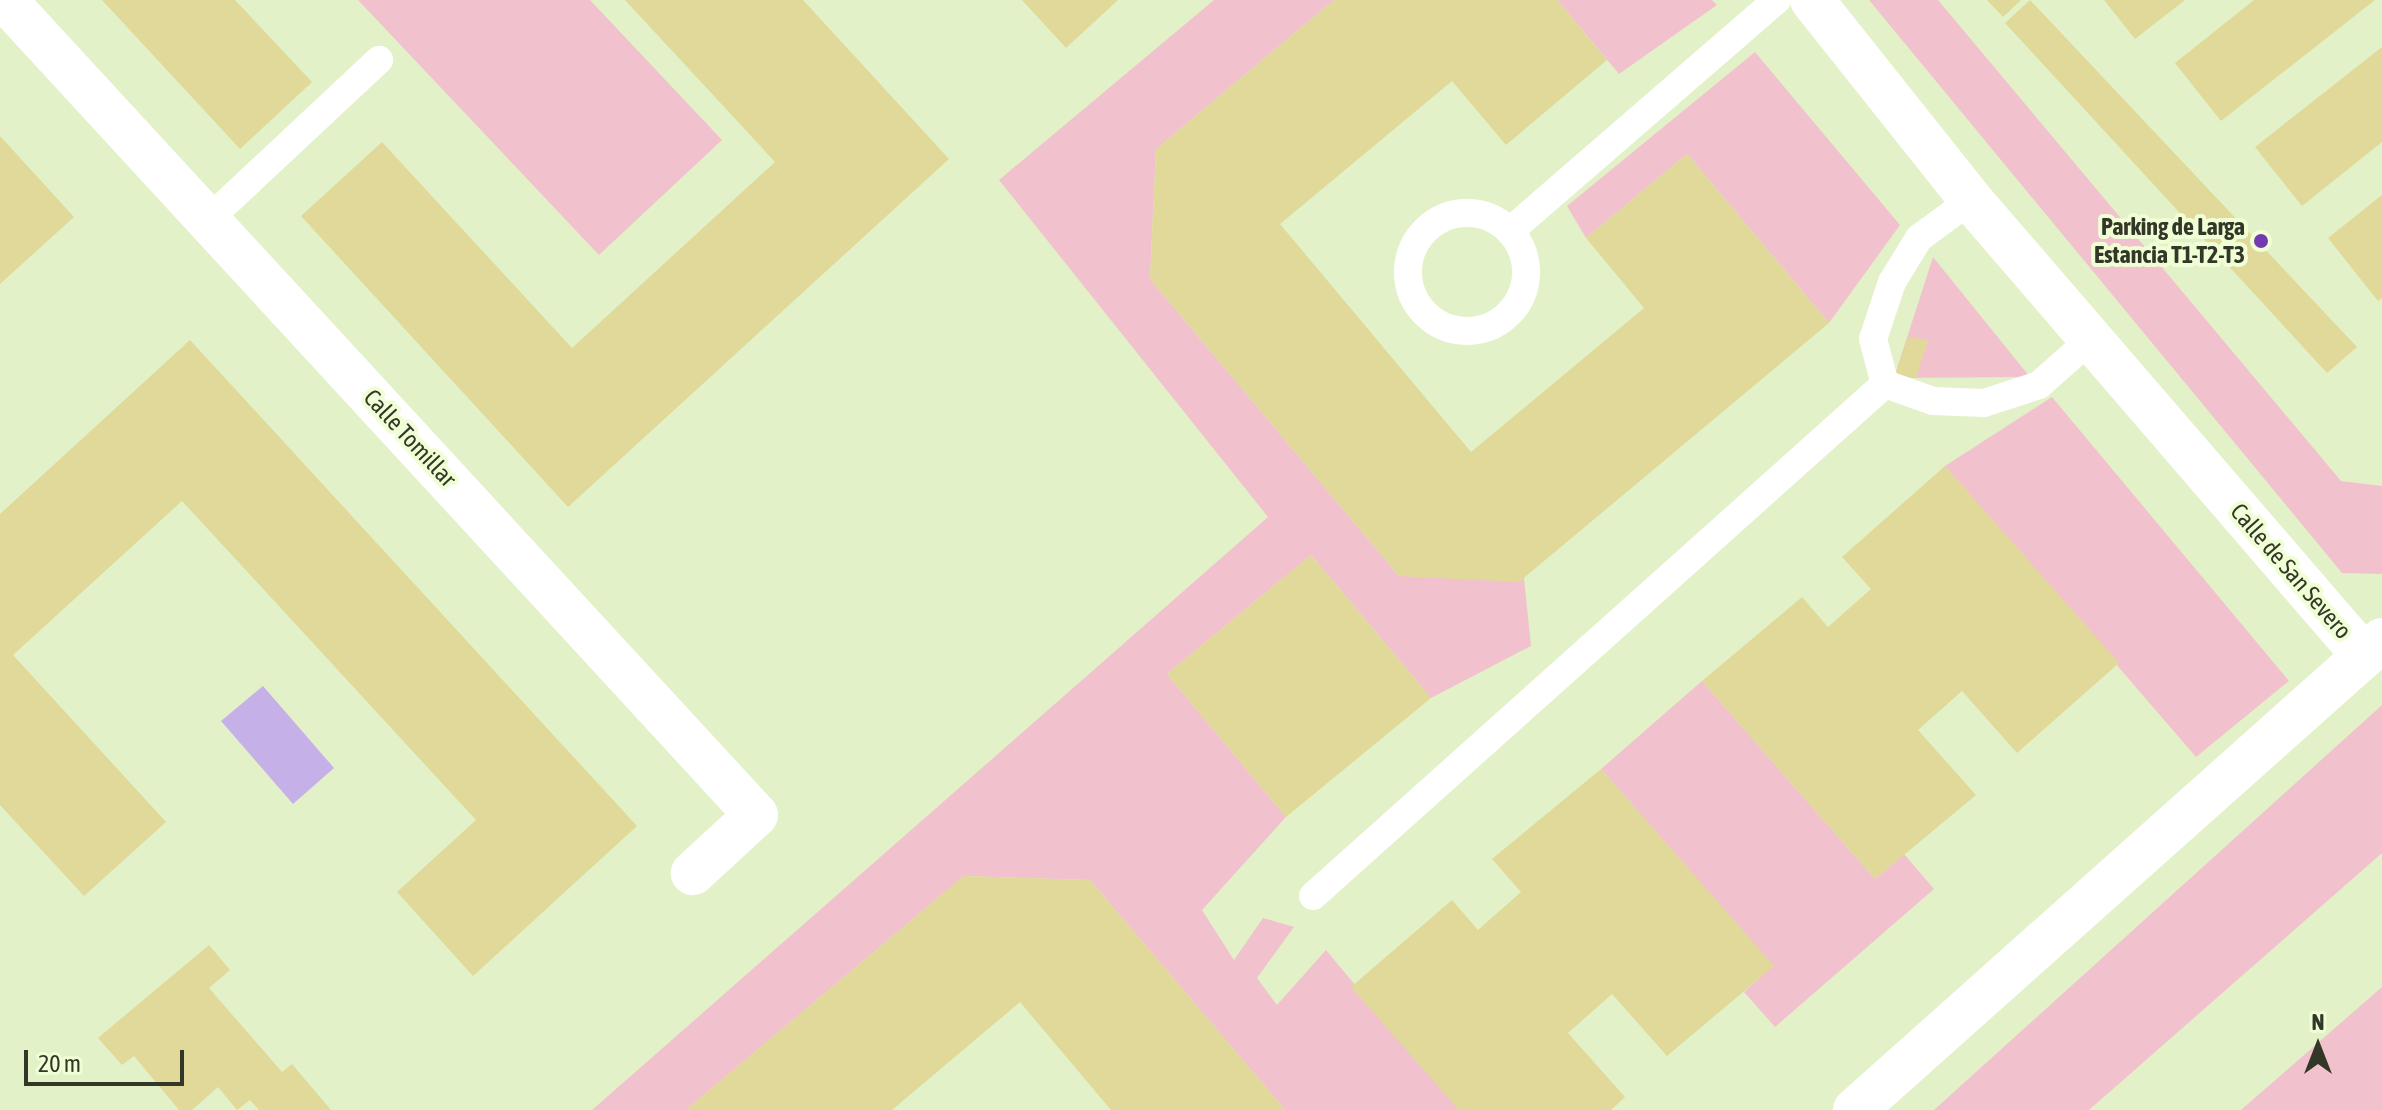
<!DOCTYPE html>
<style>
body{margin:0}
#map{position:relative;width:2382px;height:1110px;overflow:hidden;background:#e3f1c8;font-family:"Asap Condensed",sans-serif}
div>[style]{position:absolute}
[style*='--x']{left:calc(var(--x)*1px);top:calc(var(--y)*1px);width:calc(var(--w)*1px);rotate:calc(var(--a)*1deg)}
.green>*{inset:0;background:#f1c2cd}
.water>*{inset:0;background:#c6b0e8}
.building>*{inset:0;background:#e0d999}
.lane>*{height:28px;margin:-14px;padding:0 14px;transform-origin:14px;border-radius:14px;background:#fff}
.lane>.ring{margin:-14px;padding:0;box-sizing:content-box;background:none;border:28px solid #fff;border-radius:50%}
.street>*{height:44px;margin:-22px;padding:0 22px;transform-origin:22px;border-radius:22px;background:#fff}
.dots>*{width:22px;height:22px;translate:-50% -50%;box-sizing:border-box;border:4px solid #f0fed5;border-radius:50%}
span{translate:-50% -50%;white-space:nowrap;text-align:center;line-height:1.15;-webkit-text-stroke:8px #f0fed5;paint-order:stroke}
.poi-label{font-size:24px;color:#323727;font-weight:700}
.right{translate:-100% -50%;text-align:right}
.street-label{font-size:24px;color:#323727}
.north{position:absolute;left:2278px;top:1006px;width:80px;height:80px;-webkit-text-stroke:6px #f0fed5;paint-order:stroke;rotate:0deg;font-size:22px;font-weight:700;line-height:32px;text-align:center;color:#323727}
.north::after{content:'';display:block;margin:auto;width:28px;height:36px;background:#323727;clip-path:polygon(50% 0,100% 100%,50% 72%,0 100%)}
.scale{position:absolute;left:24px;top:1050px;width:160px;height:36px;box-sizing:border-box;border:4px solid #323727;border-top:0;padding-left:10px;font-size:24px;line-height:28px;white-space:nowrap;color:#323727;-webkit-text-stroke:6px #f0fed5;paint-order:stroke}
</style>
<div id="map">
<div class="green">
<div style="clip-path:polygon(358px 0,590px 0,722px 140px,599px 255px)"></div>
<div style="clip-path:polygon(1214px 0,1334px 0,1156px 149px,1150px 279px,1399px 576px,1524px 578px,1531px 646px,1431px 698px,1311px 555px,1167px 674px,1286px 817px,1202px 910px,1234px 960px,1263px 918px,1294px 927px,1257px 978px,1277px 1005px,1326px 950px,1459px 1110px,1285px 1110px,1090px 880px,964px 876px,686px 1110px,592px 1110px,1268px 517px,999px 180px)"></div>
<div style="clip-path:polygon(1557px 0,1712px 0,1717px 5px,1619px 74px)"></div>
<div style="clip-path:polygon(1869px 0,1938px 0,2341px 481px,2382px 486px,2382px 574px,2342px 573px)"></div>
<div style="clip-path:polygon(1755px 52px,1900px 225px,1829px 323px,1687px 154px,1586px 238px,1567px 206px)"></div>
<div style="clip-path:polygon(1933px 257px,2030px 377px,1894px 378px)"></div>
<div style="clip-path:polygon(2052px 397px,2289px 681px,2196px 757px,1945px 466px)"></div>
<div style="clip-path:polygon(1702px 681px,1875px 879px,1904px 854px,1934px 889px,1775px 1027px,1744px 992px,1773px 966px,1601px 769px)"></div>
<div style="clip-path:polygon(2382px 705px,2382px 853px,2089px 1110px,1934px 1110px)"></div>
<div style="clip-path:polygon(2382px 987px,2382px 1110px,2241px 1110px)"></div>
</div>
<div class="water">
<div style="clip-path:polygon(263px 686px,334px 768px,293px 804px,221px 721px)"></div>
</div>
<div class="building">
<div style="clip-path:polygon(102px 0,235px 0,312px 82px,240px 149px)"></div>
<div style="clip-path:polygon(625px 0,803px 0,949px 159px,568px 507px,301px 216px,382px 142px,572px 348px,775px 162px)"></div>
<div style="clip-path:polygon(1022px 0,1118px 0,1066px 48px)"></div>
<div style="clip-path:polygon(1334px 0,1557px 0,1607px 60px,1506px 145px,1452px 81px,1280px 224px,1471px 452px,1644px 308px,1586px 238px,1687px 154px,1829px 323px,1519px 582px,1399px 576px,1150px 279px,1156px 149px)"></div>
<div style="clip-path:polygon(1987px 0,2021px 0,2003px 17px)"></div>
<div style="clip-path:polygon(2030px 0,2357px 347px,2327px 373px,2005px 23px)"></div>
<div style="clip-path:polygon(2104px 0,2185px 0,2135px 39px)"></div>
<div style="clip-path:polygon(2254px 0,2375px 0,2221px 121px,2175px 63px)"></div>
<div style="clip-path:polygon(2382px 47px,2382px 142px,2302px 206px,2255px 147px)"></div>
<div style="clip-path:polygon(0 136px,74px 217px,0 284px)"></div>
<div style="clip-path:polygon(2382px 195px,2382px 298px,2378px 301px,2328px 238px)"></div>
<div style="clip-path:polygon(1908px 337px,1928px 340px,1916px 378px,1894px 378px)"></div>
<div style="clip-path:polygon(190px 340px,637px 826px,473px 976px,397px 892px,476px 820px,182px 501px,13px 655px,166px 822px,84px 896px,0 805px,0 514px)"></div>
<div style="clip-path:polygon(1945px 466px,2119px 663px,2017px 753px,1962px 691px,1918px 730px,1976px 795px,1875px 879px,1702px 681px,1802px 597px,1828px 627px,1871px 589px,1842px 557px)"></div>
<div style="clip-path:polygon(1311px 555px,1431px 698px,1286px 817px,1167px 674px)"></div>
<div style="clip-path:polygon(1601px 769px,1774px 966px,1667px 1056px,1612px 994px,1568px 1033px,1625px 1097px,1611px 1110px,1459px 1110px,1351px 987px,1452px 900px,1478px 930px,1521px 892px,1492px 859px)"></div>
<div style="clip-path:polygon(964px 876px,1090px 880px,1285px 1110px,1111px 1110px,1020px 1002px,892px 1110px,686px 1110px)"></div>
<div style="clip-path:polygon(209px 945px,230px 970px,209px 988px,282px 1072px,292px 1064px,331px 1110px,259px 1110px,250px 1100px,237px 1110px,218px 1087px,192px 1110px,179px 1110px,134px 1056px,122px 1065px,98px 1038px)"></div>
</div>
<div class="lane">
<div style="--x:1971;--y:200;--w:64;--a:143.8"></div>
<div style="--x:1919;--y:238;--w:52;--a:121.5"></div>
<div style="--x:1892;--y:282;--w:60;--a:108.4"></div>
<div style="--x:1873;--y:339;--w:47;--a:75.1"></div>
<div style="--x:1885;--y:384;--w:51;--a:19.5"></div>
<div style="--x:1933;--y:401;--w:51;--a:2.2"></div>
<div style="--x:1984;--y:403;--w:58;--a:-18.1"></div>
<div style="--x:2039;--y:385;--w:69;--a:-41.5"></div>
<div class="ring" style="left:1408px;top:213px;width:90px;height:90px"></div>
<div style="--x:209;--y:219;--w:233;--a:-43.1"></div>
<div style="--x:1510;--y:231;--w:353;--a:-40.9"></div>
<div style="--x:1313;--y:896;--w:768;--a:-41.83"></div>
</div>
<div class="street">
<div style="--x:5;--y:0;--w:1108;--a:47.34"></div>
<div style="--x:756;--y:815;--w:86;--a:137.4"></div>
<div style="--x:1812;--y:0;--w:256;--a:51.5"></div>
<div style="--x:1971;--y:200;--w:602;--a:49.24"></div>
<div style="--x:1855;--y:1110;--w:706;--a:-41.73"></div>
</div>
<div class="dots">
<div style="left:2261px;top:241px;background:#743bb1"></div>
</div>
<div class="poi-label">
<span class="right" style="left:2245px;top:241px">Parking de Larga<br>Estancia T1-T2-T3</span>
</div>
<div class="street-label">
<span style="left:410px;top:438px;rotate:47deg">Calle Tomillar</span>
<span style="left:2291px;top:571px;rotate:49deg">Calle de San Severo</span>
</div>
<div class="north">N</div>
<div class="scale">20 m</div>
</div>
